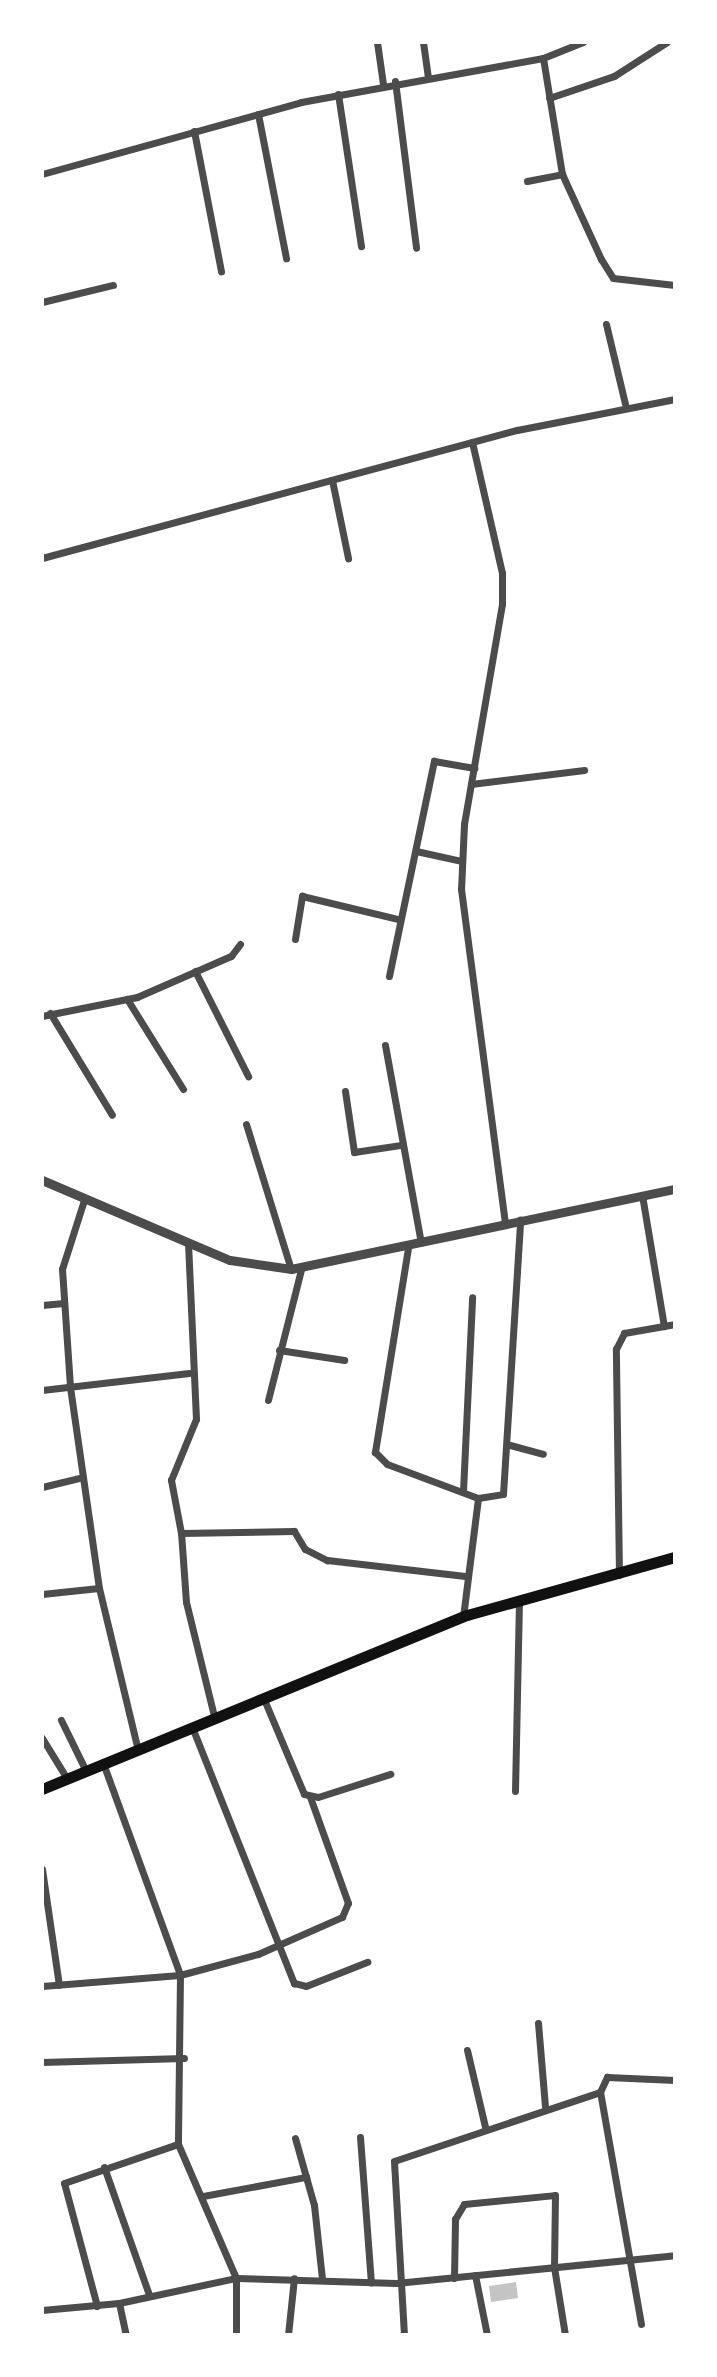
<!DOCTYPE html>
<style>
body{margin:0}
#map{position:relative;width:717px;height:2377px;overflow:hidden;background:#fff;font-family:"PT Sans",sans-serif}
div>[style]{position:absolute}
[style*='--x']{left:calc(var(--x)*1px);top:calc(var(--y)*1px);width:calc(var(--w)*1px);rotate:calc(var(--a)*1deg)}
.building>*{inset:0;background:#c4c4c4}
.minor>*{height:7px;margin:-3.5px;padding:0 3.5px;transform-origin:3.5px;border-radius:3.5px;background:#4c4c4c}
.tertiary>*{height:9px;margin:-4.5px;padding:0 4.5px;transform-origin:4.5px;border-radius:4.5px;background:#4c4c4c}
.secondary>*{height:11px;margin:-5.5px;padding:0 5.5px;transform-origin:5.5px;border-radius:5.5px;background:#111}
span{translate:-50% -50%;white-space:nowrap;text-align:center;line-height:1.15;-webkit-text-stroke:6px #fff;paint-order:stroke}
.frame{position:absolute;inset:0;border:44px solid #fff;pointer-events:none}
</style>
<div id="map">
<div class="building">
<div style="clip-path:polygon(516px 2282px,518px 2298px,491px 2302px,489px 2286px)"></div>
</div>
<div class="minor">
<div style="--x:377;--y:42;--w:42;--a:81.9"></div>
<div style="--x:423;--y:42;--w:34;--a:82"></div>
<div style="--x:543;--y:58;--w:118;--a:80.7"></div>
<div style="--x:562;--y:174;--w:94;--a:65.4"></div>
<div style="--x:601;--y:259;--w:22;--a:58"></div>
<div style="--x:613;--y:278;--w:62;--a:6.4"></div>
<div style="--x:395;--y:81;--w:168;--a:82.8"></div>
<div style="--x:338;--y:94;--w:154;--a:81.4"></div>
<div style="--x:549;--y:98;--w:69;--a:-18.7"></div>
<div style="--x:614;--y:76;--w:63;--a:-32.7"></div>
<div style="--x:258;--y:114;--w:147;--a:79"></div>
<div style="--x:194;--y:131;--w:143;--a:79.1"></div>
<div style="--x:42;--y:174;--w:269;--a:-15.5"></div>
<div style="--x:301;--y:102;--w:246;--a:-10.3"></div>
<div style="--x:543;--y:58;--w:43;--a:-21.8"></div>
<div style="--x:527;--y:181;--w:36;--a:-11"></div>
<div style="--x:42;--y:302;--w:73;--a:-13.5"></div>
<div style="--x:606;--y:324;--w:82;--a:76.6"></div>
<div style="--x:472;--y:442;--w:134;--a:77.1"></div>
<div style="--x:502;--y:573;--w:31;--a:90"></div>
<div style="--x:502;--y:604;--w:223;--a:99.8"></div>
<div style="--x:464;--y:824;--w:65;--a:92.6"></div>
<div style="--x:461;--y:889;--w:335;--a:82.5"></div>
<div style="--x:332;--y:480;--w:80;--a:78.4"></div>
<div style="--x:42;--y:558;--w:492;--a:-15.1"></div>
<div style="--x:517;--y:430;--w:161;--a:-11.1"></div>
<div style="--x:471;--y:784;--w:114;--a:-7.1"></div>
<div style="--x:416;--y:851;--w:46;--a:12.5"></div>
<div style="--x:295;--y:939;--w:44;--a:-80.8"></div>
<div style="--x:302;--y:896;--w:99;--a:13.5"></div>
<div style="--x:195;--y:971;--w:118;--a:63.2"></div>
<div style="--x:389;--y:976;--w:220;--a:-78.2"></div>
<div style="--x:434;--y:761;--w:41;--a:9.9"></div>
<div style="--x:127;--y:999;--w:106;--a:58.1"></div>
<div style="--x:50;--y:1013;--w:119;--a:58.7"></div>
<div style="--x:42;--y:1016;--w:97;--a:-11.3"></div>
<div style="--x:137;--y:997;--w:103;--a:-23.6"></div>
<div style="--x:231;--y:956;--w:15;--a:-53"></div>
<div style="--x:385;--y:1045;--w:201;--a:79.7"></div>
<div style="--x:345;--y:1091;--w:62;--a:81.6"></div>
<div style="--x:354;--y:1152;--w:48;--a:-8.5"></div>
<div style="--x:246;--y:1124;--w:152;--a:72.8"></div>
<div style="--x:642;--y:1195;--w:133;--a:80.5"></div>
<div style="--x:84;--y:1200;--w:72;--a:107.7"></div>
<div style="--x:62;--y:1269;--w:118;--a:86.1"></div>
<div style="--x:70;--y:1387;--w:203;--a:81.8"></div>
<div style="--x:99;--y:1588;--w:163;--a:76.5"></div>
<div style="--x:408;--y:1248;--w:207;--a:99.2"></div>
<div style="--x:375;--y:1452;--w:17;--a:45"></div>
<div style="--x:387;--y:1464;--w:97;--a:20.5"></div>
<div style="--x:478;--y:1498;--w:25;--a:-9"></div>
<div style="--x:503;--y:1494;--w:275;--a:-86.4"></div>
<div style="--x:42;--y:1305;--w:22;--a:-5"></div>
<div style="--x:279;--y:1350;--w:66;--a:8.7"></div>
<div style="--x:42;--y:1390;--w:148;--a:-6.6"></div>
<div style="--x:268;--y:1400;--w:138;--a:-75.8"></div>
<div style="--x:510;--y:1445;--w:34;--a:15"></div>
<div style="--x:42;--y:1487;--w:42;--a:-13.7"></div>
<div style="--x:463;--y:1491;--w:194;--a:-87.3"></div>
<div style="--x:181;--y:1533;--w:54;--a:-100.7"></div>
<div style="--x:171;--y:1480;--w:66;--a:-67.7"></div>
<div style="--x:196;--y:1419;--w:176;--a:-92.6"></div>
<div style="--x:619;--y:1575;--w:226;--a:-90.8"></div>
<div style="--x:616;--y:1349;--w:18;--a:-63"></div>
<div style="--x:624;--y:1333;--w:52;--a:-10"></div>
<div style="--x:42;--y:1594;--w:57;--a:-6"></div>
<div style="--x:463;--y:1617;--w:120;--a:-82.8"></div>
<div style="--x:263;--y:1697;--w:105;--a:67.1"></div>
<div style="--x:304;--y:1794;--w:14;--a:12"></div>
<div style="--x:318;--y:1797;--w:76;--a:-17.7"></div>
<div style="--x:214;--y:1716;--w:117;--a:-103.8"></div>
<div style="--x:186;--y:1602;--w:69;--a:-94.1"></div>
<div style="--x:181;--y:1533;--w:113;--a:-1"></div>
<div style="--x:294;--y:1531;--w:21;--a:59"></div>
<div style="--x:305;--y:1549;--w:25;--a:27"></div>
<div style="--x:327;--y:1560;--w:139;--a:6.6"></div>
<div style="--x:61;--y:1720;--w:55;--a:63.9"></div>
<div style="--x:192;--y:1727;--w:276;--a:68.3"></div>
<div style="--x:294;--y:1983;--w:12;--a:14"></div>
<div style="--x:306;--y:1986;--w:66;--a:-21.5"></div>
<div style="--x:42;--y:1738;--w:46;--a:58.4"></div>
<div style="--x:103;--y:1763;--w:226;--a:70"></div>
<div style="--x:180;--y:1975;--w:169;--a:90.7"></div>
<div style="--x:178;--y:2144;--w:146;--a:66.6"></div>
<div style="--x:236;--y:2278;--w:57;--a:90"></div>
<div style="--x:515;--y:1791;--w:188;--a:-88.8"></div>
<div style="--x:42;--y:1869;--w:117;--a:81.7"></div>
<div style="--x:42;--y:1986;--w:138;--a:-4.6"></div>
<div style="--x:180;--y:1975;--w:81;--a:-15.1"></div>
<div style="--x:258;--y:1954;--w:92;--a:-23.8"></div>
<div style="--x:342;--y:1917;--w:15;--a:-67"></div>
<div style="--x:348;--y:1903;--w:113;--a:-109.7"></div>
<div style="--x:538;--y:2023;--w:83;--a:85.2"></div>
<div style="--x:467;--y:2050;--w:79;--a:76.8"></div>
<div style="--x:42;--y:2062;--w:142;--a:-1.6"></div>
<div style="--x:360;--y:2137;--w:146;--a:85.7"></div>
<div style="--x:295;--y:2138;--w:70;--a:74.2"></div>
<div style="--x:314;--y:2205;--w:74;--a:83.8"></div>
<div style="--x:104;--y:2167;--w:136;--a:70.6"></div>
<div style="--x:203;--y:2196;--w:105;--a:-10.5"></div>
<div style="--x:475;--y:2275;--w:61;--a:78.7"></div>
<div style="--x:454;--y:2278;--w:59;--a:-89"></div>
<div style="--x:455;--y:2219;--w:17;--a:-59"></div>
<div style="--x:464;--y:2204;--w:91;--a:-5.6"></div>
<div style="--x:555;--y:2195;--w:72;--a:90.8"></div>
<div style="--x:554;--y:2267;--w:69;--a:80.8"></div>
<div style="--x:119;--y:2303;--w:33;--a:78"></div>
<div style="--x:97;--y:2306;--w:127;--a:-105"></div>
<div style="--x:64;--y:2183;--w:120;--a:-18.9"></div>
<div style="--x:42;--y:2310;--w:77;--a:-5.2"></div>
<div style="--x:119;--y:2303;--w:120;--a:-12.1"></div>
<div style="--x:236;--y:2278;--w:160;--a:1.8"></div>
<div style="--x:396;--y:2283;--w:280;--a:-5.7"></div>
<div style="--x:641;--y:2324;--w:236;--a:-100"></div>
<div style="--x:600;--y:2092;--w:17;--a:-65"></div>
<div style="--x:607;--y:2077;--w:68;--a:2.5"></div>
<div style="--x:288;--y:2335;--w:57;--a:-84"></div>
<div style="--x:404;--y:2335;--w:174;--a:-93.3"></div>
<div style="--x:394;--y:2161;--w:217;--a:-18.5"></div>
</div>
<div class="tertiary">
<div style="--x:42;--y:1180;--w:204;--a:23.1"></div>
<div style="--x:230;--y:1260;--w:62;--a:8.4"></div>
<div style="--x:291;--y:1269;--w:392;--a:-11.8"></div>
</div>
<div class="secondary">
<div style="--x:42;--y:1789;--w:459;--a:-22.3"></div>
<div style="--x:467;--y:1615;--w:216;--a:-15.6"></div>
</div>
<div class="frame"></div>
</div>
